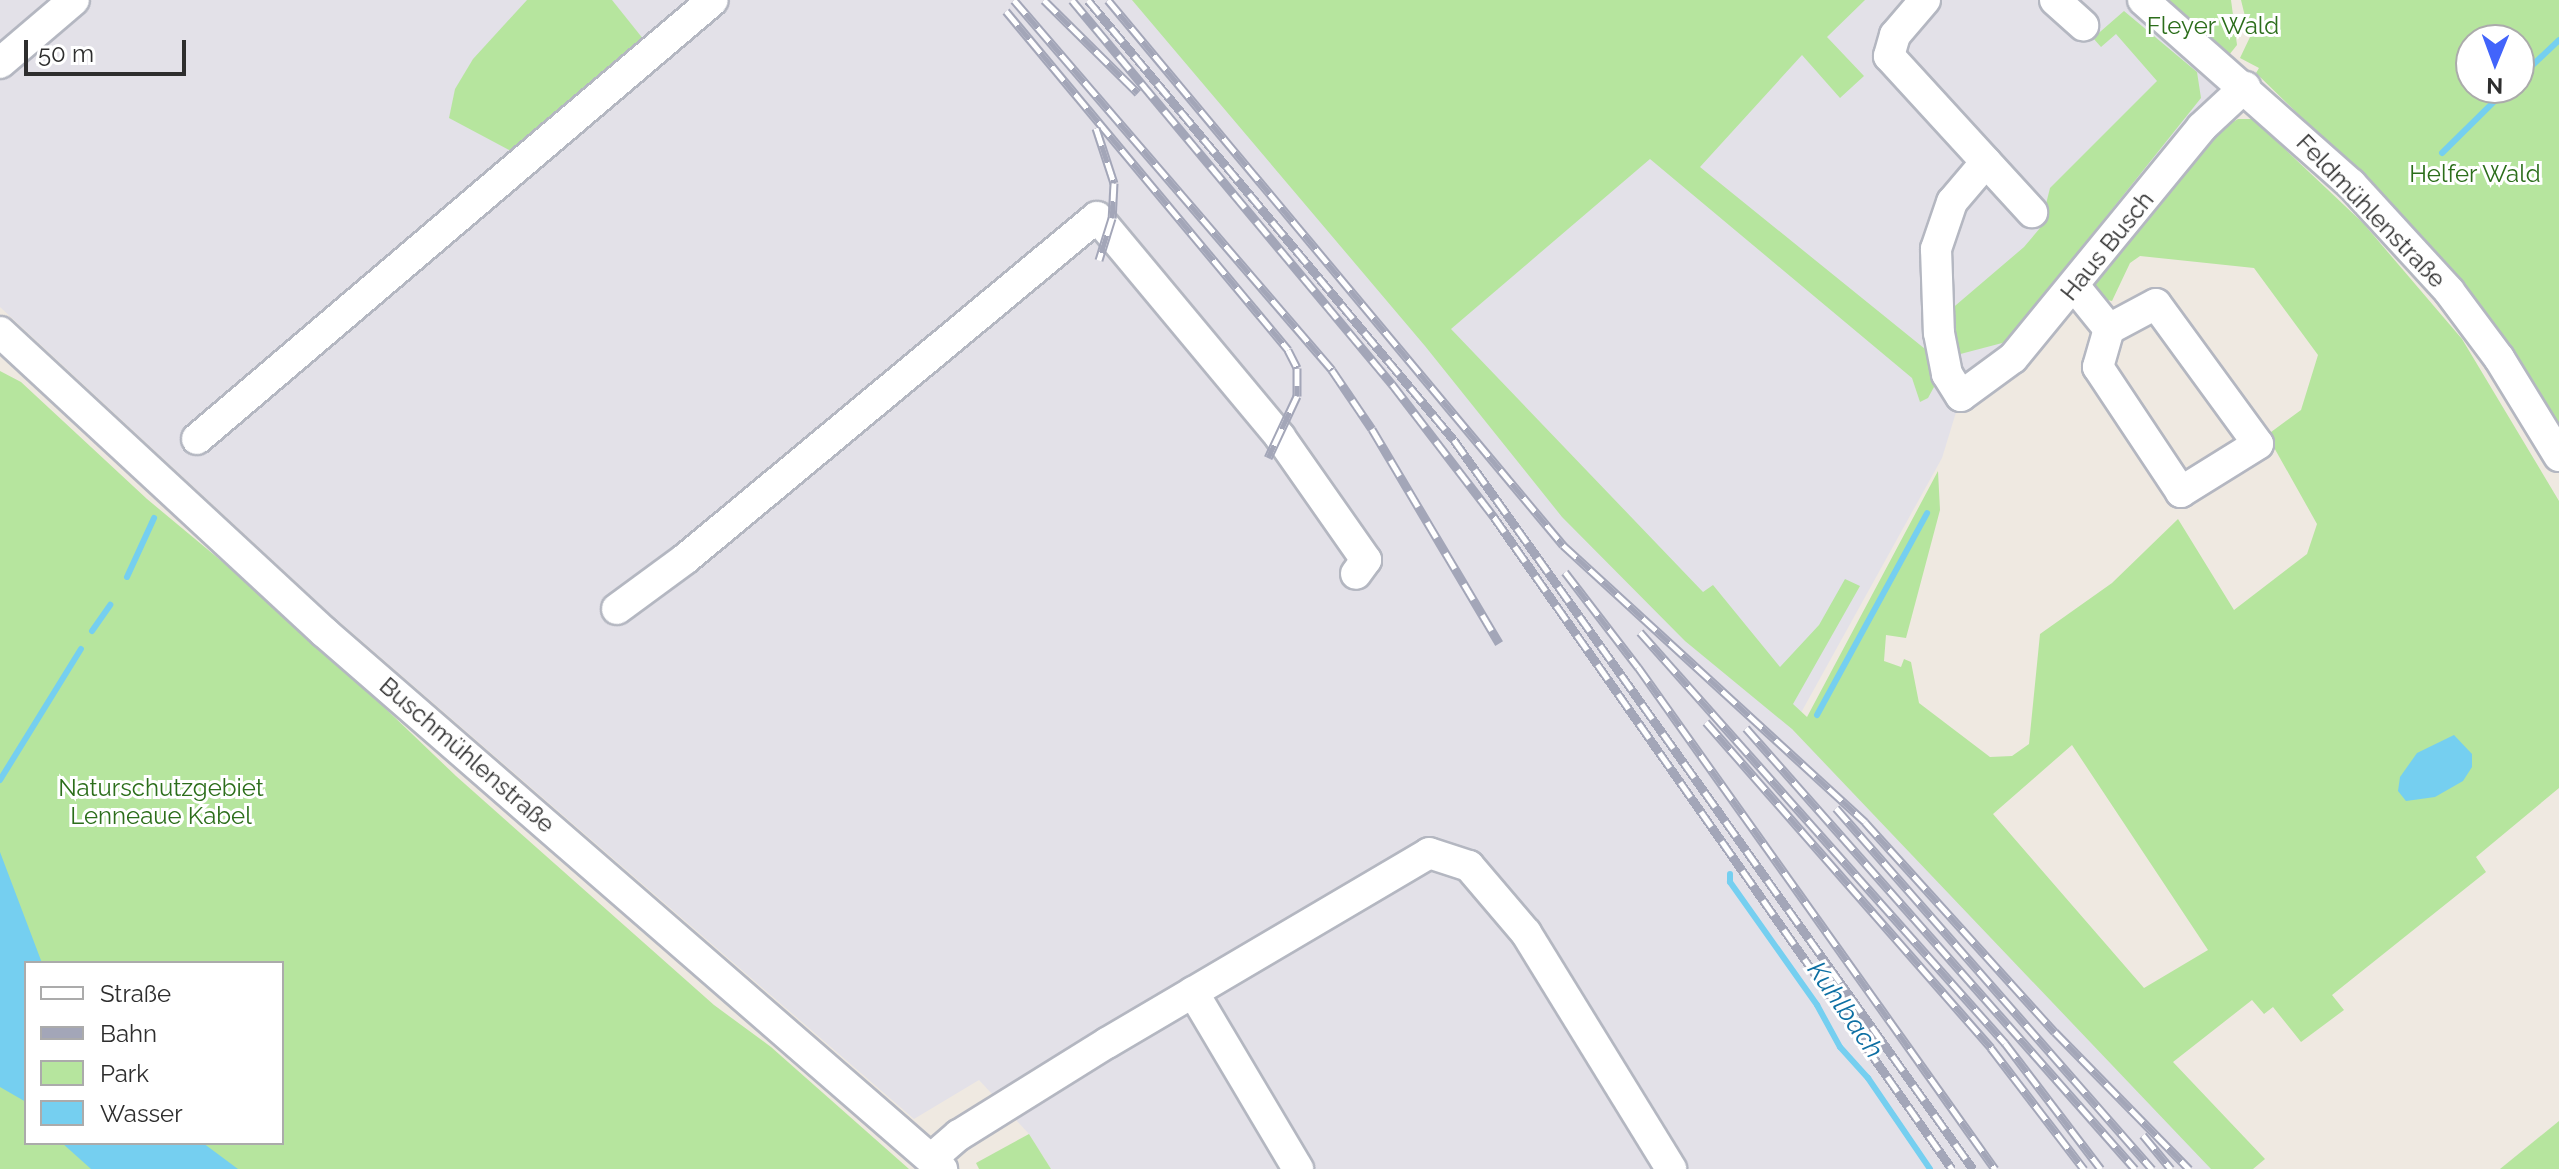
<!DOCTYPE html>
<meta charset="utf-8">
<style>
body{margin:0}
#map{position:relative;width:2559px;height:1169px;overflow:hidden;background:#efe9e1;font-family:Raleway,sans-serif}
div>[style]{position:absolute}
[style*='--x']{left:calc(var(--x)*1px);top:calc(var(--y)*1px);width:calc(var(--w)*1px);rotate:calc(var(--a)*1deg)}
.industrial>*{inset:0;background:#e3e1e8}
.green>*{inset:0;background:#b6e59e}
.water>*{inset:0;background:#75cff0}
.stream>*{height:6px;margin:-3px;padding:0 3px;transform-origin:3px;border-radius:3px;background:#75cff0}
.roads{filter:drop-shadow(2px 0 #b4b7c1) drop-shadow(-2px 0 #b4b7c1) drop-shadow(0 2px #b4b7c1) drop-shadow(0 -2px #b4b7c1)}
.minor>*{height:30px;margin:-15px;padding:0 15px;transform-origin:15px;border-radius:15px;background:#fff}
.rail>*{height:9px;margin-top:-4.5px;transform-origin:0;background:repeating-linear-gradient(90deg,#fff 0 18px,#a3a6b8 0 36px);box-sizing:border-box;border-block:2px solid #a3a6b8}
span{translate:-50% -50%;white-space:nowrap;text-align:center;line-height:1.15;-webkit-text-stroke:6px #fff;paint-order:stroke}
.park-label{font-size:24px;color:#2c6e1b}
.street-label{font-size:24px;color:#2e2e2e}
.water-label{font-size:26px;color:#0d6fa3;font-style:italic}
.legend{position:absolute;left:24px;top:961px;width:260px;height:184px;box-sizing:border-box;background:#fff;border:2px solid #ababab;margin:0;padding:10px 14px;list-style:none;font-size:24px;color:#2e2e2e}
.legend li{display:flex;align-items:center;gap:16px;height:40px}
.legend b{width:40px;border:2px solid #ababab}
.north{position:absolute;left:2455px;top:24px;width:80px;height:80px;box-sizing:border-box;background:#fff;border:2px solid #ababab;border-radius:50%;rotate:181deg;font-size:22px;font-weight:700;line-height:32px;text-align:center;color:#2e2e2e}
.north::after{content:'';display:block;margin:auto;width:28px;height:36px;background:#4264fb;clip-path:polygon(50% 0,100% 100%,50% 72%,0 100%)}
.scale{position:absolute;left:24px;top:40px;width:162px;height:36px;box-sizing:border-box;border:4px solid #2e2e2e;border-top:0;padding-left:10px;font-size:24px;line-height:28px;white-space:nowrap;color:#2e2e2e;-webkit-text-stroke:6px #fff;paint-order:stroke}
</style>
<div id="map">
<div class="industrial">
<div style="clip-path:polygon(0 0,2143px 0,2245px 87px,1961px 396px,1942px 458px,1792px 729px,2188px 1128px,2216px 1169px,1051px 1169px,1029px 1134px,979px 1080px,914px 1119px,333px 616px,0 307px)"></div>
</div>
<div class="green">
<div style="clip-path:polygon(527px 0,612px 0,644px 40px,513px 152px,449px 118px,455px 89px,473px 59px)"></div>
<div style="clip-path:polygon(evenodd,1132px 0,1865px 0,1827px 37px,1864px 76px,1840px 98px,1802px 55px,1700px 167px,1930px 353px,1934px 387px,1928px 398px,1920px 402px,1912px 378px,1650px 159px,1451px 329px,1703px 592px,1713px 585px,1780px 667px,1819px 625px,1845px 579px,1860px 586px,1793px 704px,1807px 717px,1938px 471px,1940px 510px,1906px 638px,1886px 635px,1884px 661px,1901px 667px,1904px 659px,1911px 662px,1919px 703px,1990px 757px,2012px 756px,2029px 744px,2040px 634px,2112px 583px,2178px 519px,2234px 610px,2307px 554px,2317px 524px,2267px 435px,2301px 410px,2318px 355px,2254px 268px,2140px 256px,2130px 263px,2112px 301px,2094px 297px,2093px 285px,2217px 131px,2238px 119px,2253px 119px,2363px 223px,2462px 339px,2559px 501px,2559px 788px,2476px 857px,2486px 872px,2332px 995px,2344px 1010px,2301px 1042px,2273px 1007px,2264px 1014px,2252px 1000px,2173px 1062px,2265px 1159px,2253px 1169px,2211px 1169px,1792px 729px,1685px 641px,1562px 517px,1425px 346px,1132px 0,2072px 745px,2208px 950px,2144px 988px,1993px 814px,2072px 745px)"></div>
<div style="clip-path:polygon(2143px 0,2231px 0,2237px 45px,2221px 65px)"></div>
<div style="clip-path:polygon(evenodd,2241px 0,2559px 0,2559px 432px,2370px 184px,2256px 73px,2259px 68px,2240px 58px,2250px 37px,2241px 0,2471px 40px,2519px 40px,2519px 88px,2471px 88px,2471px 40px)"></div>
<div style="clip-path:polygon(2124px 11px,2197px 72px,2201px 98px,2006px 342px,1949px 357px,1942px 317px,2024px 247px,2040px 228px,2050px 188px,2157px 81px,2116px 34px,2101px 47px,2093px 38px)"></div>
<div style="clip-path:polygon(evenodd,0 371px,21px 382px,147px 499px,296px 623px,456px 776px,714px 1005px,771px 1047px,909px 1169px,0 1169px,0 371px,26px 963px,282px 963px,282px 1143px,26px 1143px,26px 963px)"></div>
<div style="clip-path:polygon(2559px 1121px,2559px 1169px,2500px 1169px)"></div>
<div style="clip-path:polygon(1029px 1134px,1051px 1169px,979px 1169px,976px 1163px)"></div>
</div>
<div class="water">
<div style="clip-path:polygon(2454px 735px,2472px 754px,2472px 767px,2463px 781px,2435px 797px,2406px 801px,2398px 791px,2400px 777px,2417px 753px)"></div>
<div style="clip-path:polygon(0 852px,42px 963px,26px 963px,26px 1102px,0 1087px)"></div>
<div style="clip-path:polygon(62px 1143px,203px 1143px,238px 1169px,91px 1169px)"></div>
</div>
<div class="stream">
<div style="--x:2519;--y:78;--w:55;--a:-43.5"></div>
<div style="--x:2442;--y:153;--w:93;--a:-44.6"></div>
<div style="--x:127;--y:577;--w:65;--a:-65.4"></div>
<div style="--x:92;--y:631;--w:32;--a:-55"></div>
<div style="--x:1817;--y:715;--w:230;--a:-61.4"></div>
<div style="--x:0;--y:780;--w:154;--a:-58.3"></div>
<div style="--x:1730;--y:874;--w:8;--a:90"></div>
<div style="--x:1730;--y:882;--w:151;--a:54.7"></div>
<div style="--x:1817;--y:1005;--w:48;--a:61.3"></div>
<div style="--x:1840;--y:1047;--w:42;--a:47.9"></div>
<div style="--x:1868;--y:1078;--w:110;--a:55.7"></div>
</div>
<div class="roads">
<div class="minor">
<div style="--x:1925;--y:0;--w:46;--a:130.6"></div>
<div style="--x:1895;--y:35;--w:22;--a:106"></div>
<div style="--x:1889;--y:56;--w:212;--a:47.5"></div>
<div style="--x:2055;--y:0;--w:38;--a:42"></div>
<div style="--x:2143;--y:0;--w:278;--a:41.5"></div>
<div style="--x:2351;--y:184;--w:145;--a:47.5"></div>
<div style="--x:2449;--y:291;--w:84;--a:53.3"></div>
<div style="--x:2499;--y:358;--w:115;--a:58.5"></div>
<div style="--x:0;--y:63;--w:97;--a:-40.4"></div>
<div style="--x:1986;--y:162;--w:52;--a:130.4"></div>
<div style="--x:1952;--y:202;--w:50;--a:108.8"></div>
<div style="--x:1936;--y:249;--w:84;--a:88"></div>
<div style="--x:1939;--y:333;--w:42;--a:79"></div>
<div style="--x:1947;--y:374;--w:26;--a:58"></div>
<div style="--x:1961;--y:396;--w:64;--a:-36.2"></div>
<div style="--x:2013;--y:358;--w:298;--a:-50.7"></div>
<div style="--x:2202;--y:127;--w:59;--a:-42.9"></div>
<div style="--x:2075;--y:287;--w:54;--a:51"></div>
<div style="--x:2156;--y:304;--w:173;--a:53.9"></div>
<div style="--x:2258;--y:444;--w:91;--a:148.1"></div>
<div style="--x:2181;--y:492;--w:150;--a:-123.6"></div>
<div style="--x:2098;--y:367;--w:40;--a:-74"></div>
<div style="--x:2109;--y:329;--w:53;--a:-28"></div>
<div style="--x:0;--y:332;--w:442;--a:42.8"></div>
<div style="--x:324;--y:632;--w:819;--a:40.99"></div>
<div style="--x:197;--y:439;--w:677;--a:-40.39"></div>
<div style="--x:617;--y:609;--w:84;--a:-36.3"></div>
<div style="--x:685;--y:559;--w:535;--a:-39.7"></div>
<div style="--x:1097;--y:217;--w:286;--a:50.2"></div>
<div style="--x:1280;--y:437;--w:150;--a:55"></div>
<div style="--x:1366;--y:560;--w:17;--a:126"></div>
<div style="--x:1193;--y:992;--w:206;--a:59.3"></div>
<div style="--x:931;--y:1159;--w:37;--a:-41"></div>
<div style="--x:959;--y:1135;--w:174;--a:-31.9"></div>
<div style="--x:1107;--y:1043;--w:374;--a:-30.5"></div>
<div style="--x:1429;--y:853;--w:42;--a:18"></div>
<div style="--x:1469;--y:866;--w:88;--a:49.6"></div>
<div style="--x:1526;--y:933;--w:277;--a:58.4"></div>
</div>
</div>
<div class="rail">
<div style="--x:1014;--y:0;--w:488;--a:49.3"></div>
<div style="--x:1332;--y:370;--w:71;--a:55.9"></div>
<div style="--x:1372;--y:429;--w:249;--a:59.3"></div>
<div style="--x:1044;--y:0;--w:132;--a:44.7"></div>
<div style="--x:1072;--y:0;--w:500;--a:50.2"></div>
<div style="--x:1392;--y:384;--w:168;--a:52.5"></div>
<div style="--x:1494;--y:517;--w:797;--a:54.91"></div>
<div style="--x:1088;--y:0;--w:572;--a:50.25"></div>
<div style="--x:1454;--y:440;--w:895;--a:54.55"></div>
<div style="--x:1108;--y:0;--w:710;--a:50.14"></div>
<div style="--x:1563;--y:545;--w:410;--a:42.5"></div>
<div style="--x:1865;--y:822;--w:283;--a:47.9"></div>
<div style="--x:2055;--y:1032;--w:192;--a:45.6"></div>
<div style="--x:1006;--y:11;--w:441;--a:50.2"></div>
<div style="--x:1288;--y:350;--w:20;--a:63"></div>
<div style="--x:1297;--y:368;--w:28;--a:90"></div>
<div style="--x:1297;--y:396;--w:68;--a:115.1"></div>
<div style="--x:1096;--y:128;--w:58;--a:71.9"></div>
<div style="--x:1114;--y:183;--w:35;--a:93"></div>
<div style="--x:1112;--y:218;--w:44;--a:107.2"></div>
<div style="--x:1565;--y:572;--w:120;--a:52.5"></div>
<div style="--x:1638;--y:667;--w:616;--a:54.58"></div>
<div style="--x:1640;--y:632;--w:550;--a:48.39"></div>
<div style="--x:2005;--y:1043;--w:158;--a:52.7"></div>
<div style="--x:1706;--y:722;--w:433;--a:48.8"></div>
<div style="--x:1991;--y:1048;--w:153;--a:52.5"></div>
<div style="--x:1746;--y:728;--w:588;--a:48.58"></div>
<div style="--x:1836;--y:808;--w:480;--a:48.8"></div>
<div style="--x:2143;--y:1135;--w:44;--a:50.5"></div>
</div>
<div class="park-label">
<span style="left:2213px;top:26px">Fleyer Wald</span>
<span style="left:2475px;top:174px">Helfer Wald</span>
<span style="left:161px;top:802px">Naturschutzgebiet<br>Lenneaue Kabel</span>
</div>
<div class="street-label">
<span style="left:2371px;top:211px;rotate:46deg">Feldmühlenstraße</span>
<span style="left:2107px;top:246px;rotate:-51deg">Haus Busch</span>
<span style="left:467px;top:755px;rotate:41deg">Buschmühlenstraße</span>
</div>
<div class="water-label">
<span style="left:1845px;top:1010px;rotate:55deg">Kuhlbach</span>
</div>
<ul class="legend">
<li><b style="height:10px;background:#fff"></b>Straße</li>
<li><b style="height:10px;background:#a3a6b8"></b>Bahn</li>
<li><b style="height:22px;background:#b6e59e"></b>Park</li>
<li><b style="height:22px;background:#75cff0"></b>Wasser</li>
</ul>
<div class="north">N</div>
<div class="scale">50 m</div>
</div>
